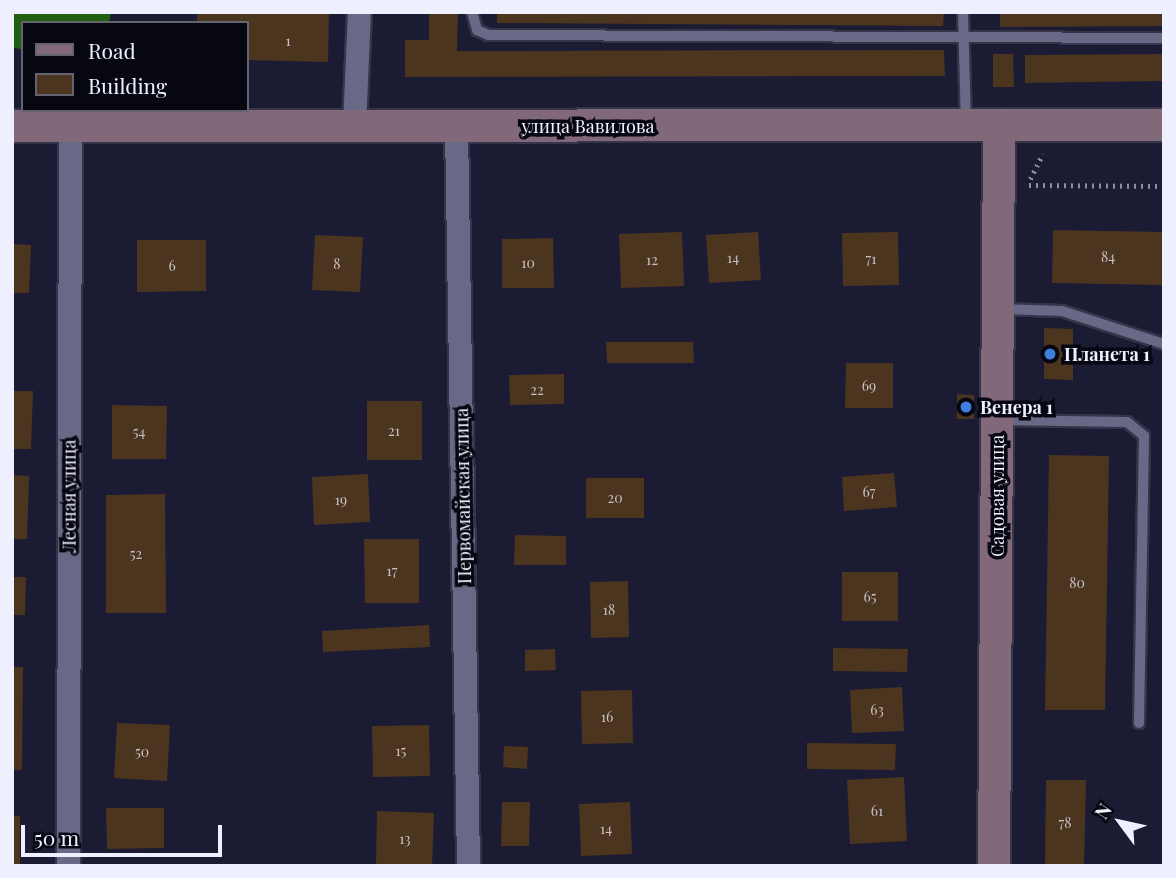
<!DOCTYPE html>
<meta charset="utf-8">
<style>
body{margin:0}
#map{position:relative;width:1176px;height:878px;overflow:hidden;background:#1b1b34;font-family:"Playfair Display",serif}
div>[style]{position:absolute}
[style*='--x']{left:calc(var(--x)*1px);top:calc(var(--y)*1px);width:calc(var(--w)*1px);rotate:calc(var(--a)*1deg)}
.forest>*{inset:0;background:#205f10}
.building>*{inset:0;background:#4c351f}
.path>*{height:4.5px;margin-top:-2.25px;transform-origin:0;background:repeating-linear-gradient(90deg,#8d8da1 0 2px,transparent 0 7px)}
.roads{filter:drop-shadow(2px 0 #353449) drop-shadow(-2px 0 #353449) drop-shadow(0 2px #353449) drop-shadow(0 -2px #353449)}
.lane>*{height:10px;margin:-5px;padding:0 5px;transform-origin:5px;border-radius:5px;background:#676987}
.street>*{height:23px;margin:-11.5px;padding:0 11.5px;transform-origin:11.5px;border-radius:11.5px;background:#676987}
.secondary>*{height:32px;margin:-16px;padding:0 16px;transform-origin:16px;border-radius:16px;background:#82697a}
.dots>*{width:19px;height:19px;translate:-50% -50%;box-sizing:border-box;border:4px solid #070712;border-radius:50%}
span{translate:-50% -50%;white-space:nowrap;text-align:center;line-height:1.15;-webkit-text-stroke:7px #070712;paint-order:stroke}
.number-label{font-size:14px;color:#c6c1c7}
.number-label span{-webkit-text-stroke-width:0}
.street-label{font-size:18px;color:#eff0ff}
.poi-label{font-size:18px;color:#eff0ff;font-weight:700}
.left{translate:0 -50%;text-align:left}
.frame{position:absolute;inset:0;border:14px solid #eff0ff;pointer-events:none}
.legend{position:absolute;left:21px;top:21px;width:228px;height:91px;box-sizing:border-box;background:#070712;border:2px solid #646471;margin:0;padding:9px 12px;list-style:none;font-size:21px;color:#eff0ff}
.legend li{display:flex;align-items:center;gap:14px;height:35px}
.legend b{width:35px;border:2px solid #646471}
.north{position:absolute;left:1085px;top:787px;width:70px;height:70px;-webkit-text-stroke:5px #070712;paint-order:stroke;rotate:303deg;font-size:19px;font-weight:700;line-height:28px;text-align:center;color:#eff0ff}
.north::after{content:'';display:block;margin:auto;width:24px;height:32px;background:#eff0ff;clip-path:polygon(50% 0,100% 100%,50% 72%,0 100%)}
.scale{position:absolute;left:21px;top:825px;width:201px;height:32px;box-sizing:border-box;border:4px solid #eff0ff;border-top:0;padding-left:9px;font-size:21px;line-height:24px;white-space:nowrap;color:#eff0ff;-webkit-text-stroke:5px #070712;paint-order:stroke}
</style>
<div id="map">
<div class="forest">
<div style="clip-path:polygon(12px 12px,111px 12px,109px 23px,23px 23px,23px 49px,12px 48px)"></div>
</div>
<div class="building">
<div style="clip-path:polygon(197px 12px,329px 12px,328px 62px,247px 60px,247px 23px,197px 23px)"></div>
<div style="clip-path:polygon(429px 12px,458px 12px,457px 51px,944px 50px,945px 76px,405px 77px,405px 40px,429px 40px)"></div>
<div style="clip-path:polygon(497px 12px,944px 12px,943px 26px,497px 23px)"></div>
<div style="clip-path:polygon(1000px 12px,1164px 12px,1164px 26px,1000px 27px)"></div>
<div style="clip-path:polygon(993px 54px,1013px 54px,1014px 87px,993px 87px)"></div>
<div style="clip-path:polygon(1164px 54px,1164px 81px,1025px 83px,1025px 55px)"></div>
<div style="clip-path:polygon(1053px 230px,1164px 232px,1164px 285px,1052px 283px)"></div>
<div style="clip-path:polygon(682px 232px,684px 286px,621px 288px,619px 234px)"></div>
<div style="clip-path:polygon(758px 232px,761px 280px,709px 283px,706px 235px)"></div>
<div style="clip-path:polygon(898px 232px,899px 285px,843px 286px,842px 233px)"></div>
<div style="clip-path:polygon(315px 235px,363px 237px,360px 292px,312px 290px)"></div>
<div style="clip-path:polygon(553px 238px,554px 288px,502px 288px,502px 239px)"></div>
<div style="clip-path:polygon(137px 240px,206px 240px,206px 291px,137px 292px)"></div>
<div style="clip-path:polygon(12px 244px,31px 245px,29px 293px,12px 293px)"></div>
<div style="clip-path:polygon(1044px 328px,1073px 329px,1073px 380px,1044px 379px)"></div>
<div style="clip-path:polygon(606px 342px,693px 342px,694px 363px,607px 363px)"></div>
<div style="clip-path:polygon(846px 363px,893px 363px,893px 408px,845px 408px)"></div>
<div style="clip-path:polygon(564px 374px,564px 404px,510px 405px,509px 375px)"></div>
<div style="clip-path:polygon(12px 391px,33px 391px,31px 449px,12px 449px)"></div>
<div style="clip-path:polygon(957px 394px,974px 395px,974px 419px,957px 419px)"></div>
<div style="clip-path:polygon(367px 401px,422px 401px,422px 460px,367px 460px)"></div>
<div style="clip-path:polygon(112px 405px,167px 406px,166px 459px,112px 459px)"></div>
<div style="clip-path:polygon(1049px 455px,1109px 456px,1105px 710px,1045px 710px)"></div>
<div style="clip-path:polygon(894px 473px,897px 507px,844px 511px,842px 477px)"></div>
<div style="clip-path:polygon(368px 474px,370px 522px,314px 525px,312px 477px)"></div>
<div style="clip-path:polygon(12px 475px,29px 476px,27px 539px,12px 539px)"></div>
<div style="clip-path:polygon(586px 478px,644px 478px,644px 518px,586px 518px)"></div>
<div style="clip-path:polygon(165px 494px,166px 613px,106px 613px,106px 495px)"></div>
<div style="clip-path:polygon(515px 535px,566px 536px,566px 565px,514px 565px)"></div>
<div style="clip-path:polygon(364px 539px,419px 539px,419px 603px,365px 603px)"></div>
<div style="clip-path:polygon(842px 572px,898px 572px,898px 621px,842px 621px)"></div>
<div style="clip-path:polygon(12px 577px,26px 577px,25px 615px,12px 615px)"></div>
<div style="clip-path:polygon(628px 581px,629px 637px,591px 638px,590px 582px)"></div>
<div style="clip-path:polygon(429px 625px,430px 647px,323px 652px,322px 631px)"></div>
<div style="clip-path:polygon(833px 648px,908px 649px,907px 672px,833px 671px)"></div>
<div style="clip-path:polygon(555px 649px,556px 670px,525px 671px,525px 650px)"></div>
<div style="clip-path:polygon(12px 667px,23px 667px,22px 770px,12px 770px)"></div>
<div style="clip-path:polygon(902px 687px,904px 731px,852px 733px,850px 690px)"></div>
<div style="clip-path:polygon(632px 690px,633px 743px,582px 744px,581px 691px)"></div>
<div style="clip-path:polygon(117px 723px,170px 725px,167px 781px,114px 778px)"></div>
<div style="clip-path:polygon(429px 725px,430px 776px,373px 777px,372px 726px)"></div>
<div style="clip-path:polygon(807px 743px,896px 744px,895px 770px,807px 769px)"></div>
<div style="clip-path:polygon(504px 746px,528px 747px,527px 769px,503px 767px)"></div>
<div style="clip-path:polygon(904px 777px,907px 841px,850px 844px,847px 780px)"></div>
<div style="clip-path:polygon(1046px 780px,1086px 780px,1084px 866px,1045px 866px)"></div>
<div style="clip-path:polygon(502px 802px,530px 802px,529px 846px,501px 846px)"></div>
<div style="clip-path:polygon(630px 802px,632px 854px,581px 856px,579px 804px)"></div>
<div style="clip-path:polygon(106px 808px,164px 808px,164px 848px,107px 849px)"></div>
<div style="clip-path:polygon(377px 811px,434px 813px,432px 866px,376px 866px)"></div>
<div style="clip-path:polygon(12px 816px,20px 816px,20px 866px,12px 866px)"></div>
</div>
<div class="path">
<div style="--x:1030;--y:179;--w:28;--a:-63"></div>
<div style="--x:1029;--y:185;--w:135;--a:0.4"></div>
</div>
<div class="roads">
<div class="lane">
<div style="--x:472;--y:12;--w:19;--a:74"></div>
<div style="--x:477;--y:30;--w:12;--a:24"></div>
<div style="--x:488;--y:35;--w:676;--a:0.25"></div>
<div style="--x:963;--y:12;--w:111;--a:88.5"></div>
<div style="--x:1001;--y:309;--w:61;--a:1.9"></div>
<div style="--x:1062;--y:311;--w:107;--a:17.9"></div>
<div style="--x:999;--y:420;--w:128;--a:0.9"></div>
<div style="--x:1127;--y:422;--w:22;--a:39"></div>
<div style="--x:1144;--y:436;--w:287;--a:91"></div>
</div>
<div class="street">
<div style="--x:354;--y:126;--w:114;--a:-87.5"></div>
<div style="--x:456;--y:126;--w:740;--a:89.07"></div>
<div style="--x:68;--y:866;--w:740;--a:-89.85"></div>
</div>
<div class="secondary">
<div style="--x:12;--y:126;--w:1152;--a:-0.05"></div>
<div style="--x:994;--y:866;--w:740;--a:-89.61"></div>
</div>
</div>
<div class="dots">
<div style="left:1050px;top:354px;background:#3f7fe0"></div>
<div style="left:966px;top:407px;background:#3f7fe0"></div>
</div>
<div class="number-label">
<span style="left:288px;top:41px">1</span>
<span style="left:1108px;top:257px">84</span>
<span style="left:733px;top:258px">14</span>
<span style="left:871px;top:259px">71</span>
<span style="left:652px;top:260px">12</span>
<span style="left:528px;top:263px">10</span>
<span style="left:337px;top:264px">8</span>
<span style="left:172px;top:266px">6</span>
<span style="left:869px;top:386px">69</span>
<span style="left:537px;top:390px">22</span>
<span style="left:394px;top:431px">21</span>
<span style="left:139px;top:432px">54</span>
<span style="left:869px;top:492px">67</span>
<span style="left:615px;top:498px">20</span>
<span style="left:341px;top:500px">19</span>
<span style="left:136px;top:554px">52</span>
<span style="left:392px;top:571px">17</span>
<span style="left:1077px;top:583px">80</span>
<span style="left:870px;top:597px">65</span>
<span style="left:609px;top:610px">18</span>
<span style="left:877px;top:710px">63</span>
<span style="left:607px;top:717px">16</span>
<span style="left:401px;top:751px">15</span>
<span style="left:142px;top:752px">50</span>
<span style="left:877px;top:811px">61</span>
<span style="left:1065px;top:823px">78</span>
<span style="left:606px;top:829px">14</span>
<span style="left:405px;top:839px">13</span>
</div>
<div class="street-label">
<span style="left:588px;top:126px">улица Вавилова</span>
<span style="left:69px;top:496px;rotate:-90deg">Лесная улица</span>
<span style="left:463px;top:496px;rotate:-91deg">Первомайская улица</span>
<span style="left:997px;top:496px;rotate:-90deg">Садовая улица</span>
</div>
<div class="poi-label">
<span class="left" style="left:1064px;top:354px">Планета 1</span>
<span class="left" style="left:980px;top:407px">Венера 1</span>
</div>
<div class="frame"></div>
<ul class="legend">
<li><b style="height:9px;background:#82697a"></b>Road</li>
<li><b style="height:19px;background:#4c351f"></b>Building</li>
</ul>
<div class="north">N</div>
<div class="scale">50 m</div>
</div>
